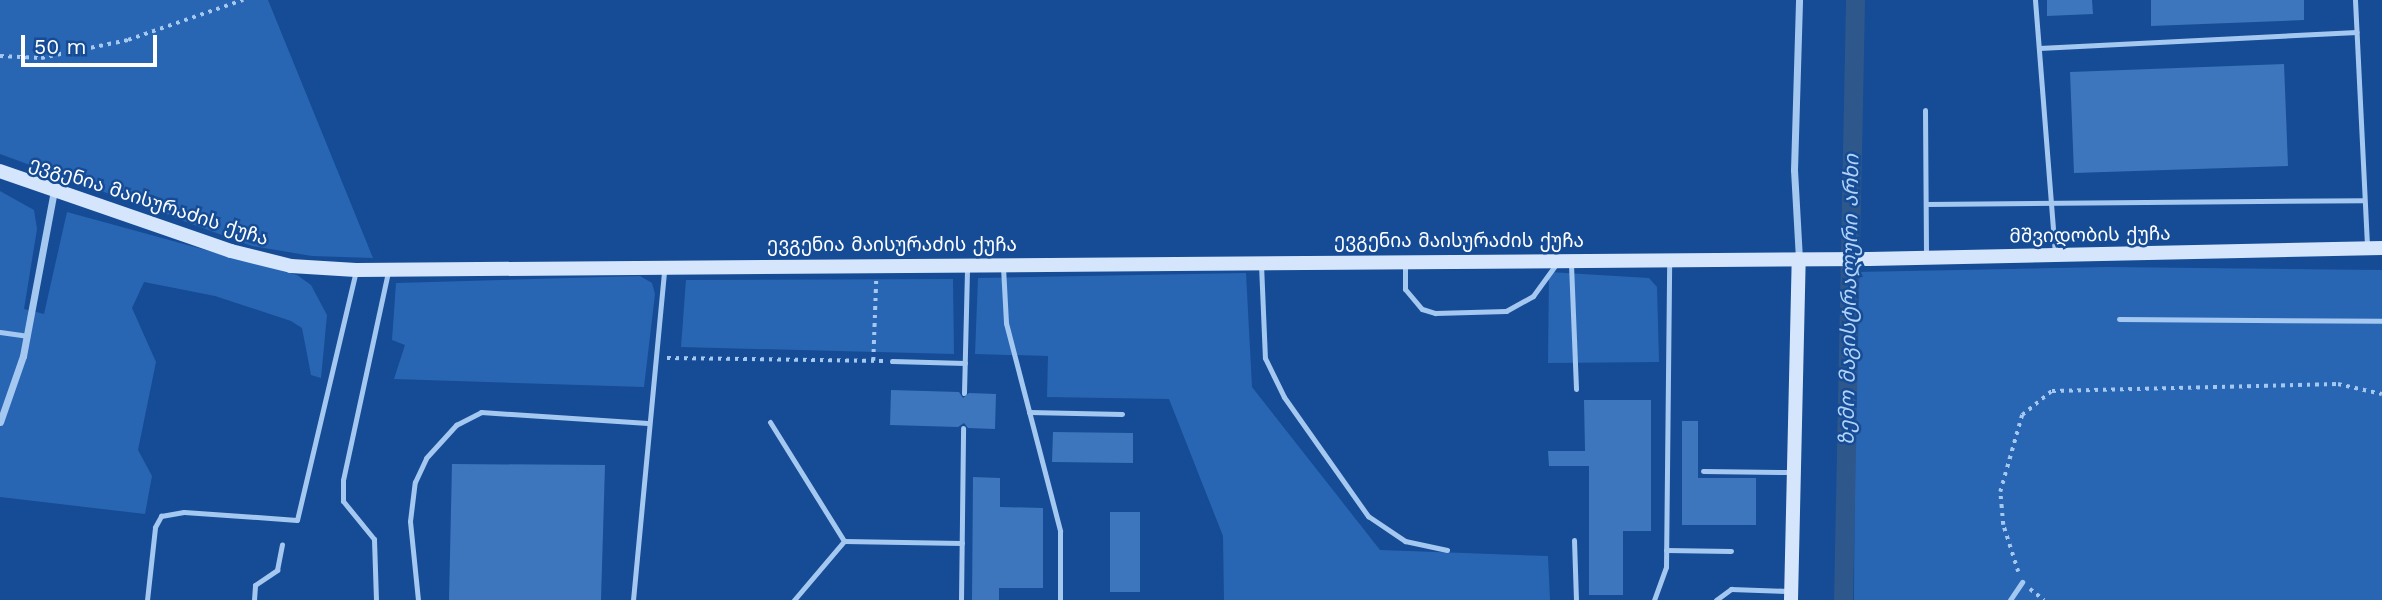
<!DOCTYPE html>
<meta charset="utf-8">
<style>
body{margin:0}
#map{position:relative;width:2382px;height:600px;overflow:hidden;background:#154c95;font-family:"Work Sans","Noto Sans Georgian",sans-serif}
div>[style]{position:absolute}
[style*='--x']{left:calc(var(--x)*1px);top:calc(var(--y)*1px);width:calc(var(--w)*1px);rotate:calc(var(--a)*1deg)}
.green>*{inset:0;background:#2866b4}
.canal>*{height:19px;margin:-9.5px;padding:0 9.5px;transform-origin:9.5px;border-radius:9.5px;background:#2e578c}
.building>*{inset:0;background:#3d76bd}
.path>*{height:3.5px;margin-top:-1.75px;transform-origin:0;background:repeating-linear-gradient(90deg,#a5c8f1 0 3.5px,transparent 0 8.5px)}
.lane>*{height:5px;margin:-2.5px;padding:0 2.5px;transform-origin:2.5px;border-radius:2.5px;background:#a5c8f1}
.street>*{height:7px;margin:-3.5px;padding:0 3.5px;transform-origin:3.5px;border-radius:3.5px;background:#a5c8f1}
.secondary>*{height:14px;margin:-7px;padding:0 7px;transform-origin:7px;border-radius:7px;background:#d4e5fc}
span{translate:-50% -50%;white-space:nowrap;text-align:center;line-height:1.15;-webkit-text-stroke:5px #154c95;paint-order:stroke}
.street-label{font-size:19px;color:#fff}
.water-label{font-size:21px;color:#b2d2f8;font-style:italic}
.scale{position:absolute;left:21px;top:35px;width:136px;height:32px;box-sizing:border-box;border:4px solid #fff;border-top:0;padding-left:9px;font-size:21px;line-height:24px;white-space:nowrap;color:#fff;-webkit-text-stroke:5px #154c95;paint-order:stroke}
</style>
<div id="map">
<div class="green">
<div style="clip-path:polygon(0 0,268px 0,373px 258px,312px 256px,252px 246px,0 154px)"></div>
<div style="clip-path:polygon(0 191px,34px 210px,37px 229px,24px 309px,44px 314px,67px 212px,297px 275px,311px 285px,327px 315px,321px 378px,311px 375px,302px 328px,291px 321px,215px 296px,144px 282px,132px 308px,156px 362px,138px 450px,152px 476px,145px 514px,0 497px)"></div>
<div style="clip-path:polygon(2107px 267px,2382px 270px,2382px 600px,1854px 600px,1856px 272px)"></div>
<div style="clip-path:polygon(1549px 272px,1649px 278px,1657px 287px,1659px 362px,1548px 363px)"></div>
<div style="clip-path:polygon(1246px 273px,1252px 387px,1380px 550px,1548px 556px,1550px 600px,1224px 600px,1223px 536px,1169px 399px,1047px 397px,1048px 356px,975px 354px,978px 278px)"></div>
<div style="clip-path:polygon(640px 276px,652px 283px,655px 294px,644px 387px,394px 379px,405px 345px,392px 340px,396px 283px)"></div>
<div style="clip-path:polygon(953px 279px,954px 354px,681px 347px,686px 280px)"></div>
</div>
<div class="canal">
<div style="--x:1843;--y:600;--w:600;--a:-88.85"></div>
</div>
<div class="building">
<div style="clip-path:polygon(2047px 0,2092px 0,2093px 14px,2047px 16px)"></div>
<div style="clip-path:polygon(2151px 0,2304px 0,2304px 20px,2151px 26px)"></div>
<div style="clip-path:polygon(2284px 64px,2288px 166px,2074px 173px,2070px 72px)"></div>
<div style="clip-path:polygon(891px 390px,959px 392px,963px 398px,969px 393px,996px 394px,995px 429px,968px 428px,964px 423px,958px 427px,890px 425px)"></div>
<div style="clip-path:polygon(1584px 400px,1651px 400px,1651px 531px,1623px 531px,1623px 595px,1589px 595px,1589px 466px,1549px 466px,1548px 451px,1585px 451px)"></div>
<div style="clip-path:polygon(1682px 421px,1698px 421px,1698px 478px,1756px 478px,1756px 525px,1682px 525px)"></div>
<div style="clip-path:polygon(1053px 432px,1133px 433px,1133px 463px,1052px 462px)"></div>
<div style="clip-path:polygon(452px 464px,605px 465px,601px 600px,449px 600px)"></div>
<div style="clip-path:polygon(973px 477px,1000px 478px,1000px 507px,1043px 508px,1043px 588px,999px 588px,999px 600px,972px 600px)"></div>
<div style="clip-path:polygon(1110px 512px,1140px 512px,1140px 592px,1110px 592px)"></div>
</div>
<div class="path">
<div style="--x:0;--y:56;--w:41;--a:2.8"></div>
<div style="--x:41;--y:58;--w:89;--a:-11.7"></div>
<div style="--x:128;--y:40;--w:122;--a:-19.2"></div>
<div style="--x:667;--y:358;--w:217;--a:0.8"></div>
<div style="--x:873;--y:361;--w:81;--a:-87.9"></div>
<div style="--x:2018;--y:572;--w:49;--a:-107.7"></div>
<div style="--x:2003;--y:525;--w:33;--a:-95"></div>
<div style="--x:2000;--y:492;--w:80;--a:-74.1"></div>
<div style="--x:2022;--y:415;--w:38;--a:-39"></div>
<div style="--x:2052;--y:391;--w:286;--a:-1.4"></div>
<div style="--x:2338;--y:384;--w:45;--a:12.8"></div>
<div style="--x:2030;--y:589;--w:18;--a:38"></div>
</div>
<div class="lane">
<div style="--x:2035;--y:0;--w:256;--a:85.5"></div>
<div style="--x:2355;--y:0;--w:248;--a:87.2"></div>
<div style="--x:2039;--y:48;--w:318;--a:-2.9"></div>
<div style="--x:1925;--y:110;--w:148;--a:89.6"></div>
<div style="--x:1926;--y:204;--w:438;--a:-0.5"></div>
<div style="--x:1261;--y:264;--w:94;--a:87.6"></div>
<div style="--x:1265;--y:358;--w:43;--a:64"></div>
<div style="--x:1284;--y:397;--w:146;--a:54.8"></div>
<div style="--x:1368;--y:516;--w:45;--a:34"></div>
<div style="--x:1405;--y:541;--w:43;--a:12.1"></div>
<div style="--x:1571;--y:264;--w:125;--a:87.7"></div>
<div style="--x:1405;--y:265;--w:24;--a:90"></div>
<div style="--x:1405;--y:289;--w:26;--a:50"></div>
<div style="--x:1422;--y:309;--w:14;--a:17"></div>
<div style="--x:1435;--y:313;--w:71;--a:-1.6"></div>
<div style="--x:1506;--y:311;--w:31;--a:-29"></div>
<div style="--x:1533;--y:296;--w:41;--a:-54"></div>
<div style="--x:1003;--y:267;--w:56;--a:86.9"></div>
<div style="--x:1006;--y:323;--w:215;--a:75.4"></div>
<div style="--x:1060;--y:531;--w:69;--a:90"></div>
<div style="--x:2119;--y:319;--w:263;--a:0.4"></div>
<div style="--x:0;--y:332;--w:27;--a:8"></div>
<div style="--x:892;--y:361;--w:73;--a:1.6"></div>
<div style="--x:964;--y:393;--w:126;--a:-88.6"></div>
<div style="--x:1029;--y:412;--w:93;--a:1.2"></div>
<div style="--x:770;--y:422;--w:140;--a:58.1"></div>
<div style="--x:1703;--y:471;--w:88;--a:0.7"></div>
<div style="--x:1574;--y:540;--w:60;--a:88.1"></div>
<div style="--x:1666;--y:550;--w:65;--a:0.9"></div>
<div style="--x:147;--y:600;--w:73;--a:-83.7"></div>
<div style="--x:155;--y:527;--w:13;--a:-61"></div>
<div style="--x:161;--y:516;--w:23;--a:-10"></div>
<div style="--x:184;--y:512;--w:113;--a:4"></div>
<div style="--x:297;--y:520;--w:257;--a:-76.7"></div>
<div style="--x:254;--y:600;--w:15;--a:-86"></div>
<div style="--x:255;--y:585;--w:27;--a:-34"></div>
<div style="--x:277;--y:570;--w:26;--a:-79"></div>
<div style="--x:376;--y:600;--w:61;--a:-91.9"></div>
<div style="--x:374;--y:539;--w:49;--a:-129.2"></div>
<div style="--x:343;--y:501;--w:21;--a:-90"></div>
<div style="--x:343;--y:480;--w:213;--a:-77.8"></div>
<div style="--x:418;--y:600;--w:79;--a:-95.8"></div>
<div style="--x:410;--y:521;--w:39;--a:-83"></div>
<div style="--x:415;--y:482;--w:26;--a:-65"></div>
<div style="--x:426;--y:458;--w:45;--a:-47.7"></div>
<div style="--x:456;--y:425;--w:28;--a:-27"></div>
<div style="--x:481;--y:412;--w:167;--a:3.8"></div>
<div style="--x:633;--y:600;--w:332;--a:-84.6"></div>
<div style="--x:794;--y:600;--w:77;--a:-49.7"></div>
<div style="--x:844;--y:541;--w:118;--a:1"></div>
<div style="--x:961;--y:600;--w:172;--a:-89.3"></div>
<div style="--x:1654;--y:600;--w:35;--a:-70"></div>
<div style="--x:1666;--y:567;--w:304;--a:-89.4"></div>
<div style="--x:1716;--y:600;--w:19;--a:-36"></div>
<div style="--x:1731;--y:589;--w:57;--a:2"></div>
<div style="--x:2010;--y:600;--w:22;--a:-56"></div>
</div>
<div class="street">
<div style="--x:1799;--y:259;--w:89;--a:-93.2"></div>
<div style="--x:1794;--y:170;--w:170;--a:-88.3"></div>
<div style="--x:0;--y:422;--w:70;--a:-70.8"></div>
<div style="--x:23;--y:356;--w:168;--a:-79.4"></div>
</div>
<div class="secondary">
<div style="--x:0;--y:171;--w:244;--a:19.1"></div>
<div style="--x:231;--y:251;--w:62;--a:14"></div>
<div style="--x:291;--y:266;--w:65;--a:3.5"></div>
<div style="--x:356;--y:270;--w:1513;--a:-0.42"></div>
<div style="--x:1869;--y:259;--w:513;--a:-1.23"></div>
<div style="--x:1791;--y:600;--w:341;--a:-88.7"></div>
</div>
<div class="street-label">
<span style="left:149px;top:201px;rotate:18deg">ევგენია მაისურაძის ქუჩა</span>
<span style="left:2090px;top:235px;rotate:-1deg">მშვიდობის ქუჩა</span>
<span style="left:1459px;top:241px">ევგენია მაისურაძის ქუჩა</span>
<span style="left:892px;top:245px">ევგენია მაისურაძის ქუჩა</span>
</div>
<div class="water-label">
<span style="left:1849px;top:300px;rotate:-89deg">ზემო მაგისტრალური არხი</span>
</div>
<div class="scale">50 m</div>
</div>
